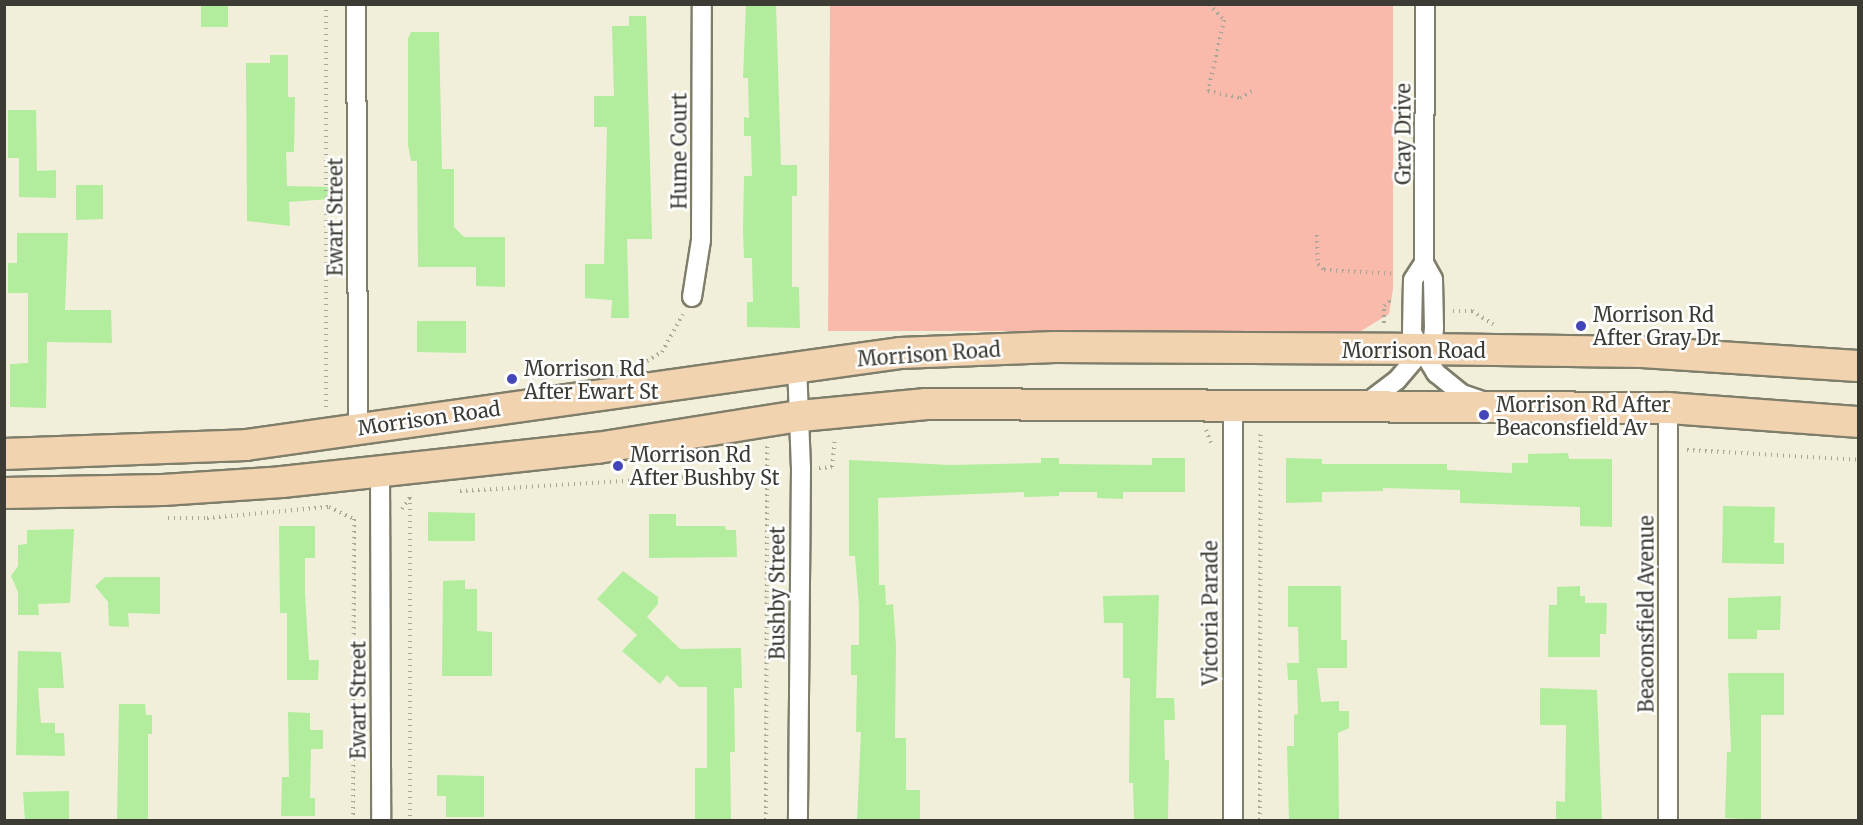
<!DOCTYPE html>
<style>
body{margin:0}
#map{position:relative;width:1863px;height:825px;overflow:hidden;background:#f1efda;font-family:Merriweather,serif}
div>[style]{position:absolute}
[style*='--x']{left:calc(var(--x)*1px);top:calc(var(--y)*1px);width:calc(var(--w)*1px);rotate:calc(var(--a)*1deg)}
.green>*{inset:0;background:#fabaab}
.building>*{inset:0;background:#b1ed9d}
.path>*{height:4px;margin-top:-2px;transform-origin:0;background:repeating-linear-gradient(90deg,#a8a697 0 1.5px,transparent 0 6px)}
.roads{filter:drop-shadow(2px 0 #7f7e6b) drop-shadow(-2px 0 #7f7e6b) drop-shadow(0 2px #7f7e6b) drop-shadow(0 -2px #7f7e6b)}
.street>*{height:18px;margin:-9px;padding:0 9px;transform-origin:9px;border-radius:9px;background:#fff}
.primary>*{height:30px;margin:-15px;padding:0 15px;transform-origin:15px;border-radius:15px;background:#f2d3b0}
.dots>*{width:16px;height:16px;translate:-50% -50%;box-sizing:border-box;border:3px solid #fff;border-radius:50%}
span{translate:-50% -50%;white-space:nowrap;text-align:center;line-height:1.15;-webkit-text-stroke:5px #fff;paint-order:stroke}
.street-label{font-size:20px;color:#3d3c34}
.poi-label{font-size:20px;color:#3d3c34}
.left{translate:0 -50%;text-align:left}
.frame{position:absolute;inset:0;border:6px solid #3d3c34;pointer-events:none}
</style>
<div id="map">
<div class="green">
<div style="clip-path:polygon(830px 5px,1393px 5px,1393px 289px,1389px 314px,1361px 331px,828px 331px)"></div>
</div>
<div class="building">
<div style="clip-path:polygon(201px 4px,228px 4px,228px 27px,201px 27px)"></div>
<div style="clip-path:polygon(746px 4px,776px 4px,781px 165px,797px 165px,797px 196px,792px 196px,792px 287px,799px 287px,800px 328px,747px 327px,747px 302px,753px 302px,752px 258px,744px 258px,743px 231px,744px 176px,752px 176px,751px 136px,744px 136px,744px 117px,749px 118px,748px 78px,743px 78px)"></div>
<div style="clip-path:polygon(629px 16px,646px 16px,652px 239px,627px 239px,629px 318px,611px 318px,612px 300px,585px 298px,585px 264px,604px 264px,607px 127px,594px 127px,594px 96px,614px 96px,612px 26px,629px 26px)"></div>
<div style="clip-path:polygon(411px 32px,439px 32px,442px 169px,454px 169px,454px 227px,464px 237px,505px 237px,505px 287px,476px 286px,476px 267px,418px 267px,417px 161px,411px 161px,408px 145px,408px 39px)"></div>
<div style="clip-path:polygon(270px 55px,288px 55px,288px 97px,295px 97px,294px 152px,286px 152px,287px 186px,330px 187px,330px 199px,289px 202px,290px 226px,247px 221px,246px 63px,270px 63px)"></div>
<div style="clip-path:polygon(8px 110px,36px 110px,37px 171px,56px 170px,56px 198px,19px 197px,19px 158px,8px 158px)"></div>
<div style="clip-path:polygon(76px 185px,103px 185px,103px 219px,76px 220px)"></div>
<div style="clip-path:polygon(17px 233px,68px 233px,65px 310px,111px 310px,112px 343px,47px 342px,46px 408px,10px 407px,10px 364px,28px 363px,28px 293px,8px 293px,8px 263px,17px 263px)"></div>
<div style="clip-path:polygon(417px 321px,466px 321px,466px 353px,417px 352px)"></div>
<div style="clip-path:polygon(1568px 453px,1569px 459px,1612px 459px,1612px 527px,1580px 526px,1580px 507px,1460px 503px,1460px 490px,1383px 488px,1383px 491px,1322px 492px,1322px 502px,1286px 503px,1286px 458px,1322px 459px,1322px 464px,1447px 464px,1447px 470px,1512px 473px,1512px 463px,1528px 463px,1528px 454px)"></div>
<div style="clip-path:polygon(1041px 458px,1059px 458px,1059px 464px,1152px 465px,1152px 458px,1185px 458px,1185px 492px,1123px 492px,1123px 499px,1097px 498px,1097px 492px,1059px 492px,1059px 496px,1024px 497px,1024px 492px,878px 498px,879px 585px,885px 585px,886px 605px,893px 604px,896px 645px,895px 738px,906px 738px,906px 790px,920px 790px,920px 820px,857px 820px,861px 732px,856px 732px,857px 675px,851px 675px,851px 645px,859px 645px,859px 606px,855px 556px,849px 556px,849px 460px,950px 465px,1041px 463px)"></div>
<div style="clip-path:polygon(1723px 506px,1775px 507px,1774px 543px,1784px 543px,1784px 564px,1722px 563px)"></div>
<div style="clip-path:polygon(428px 512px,475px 513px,475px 541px,428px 541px)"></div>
<div style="clip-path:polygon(649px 514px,676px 514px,676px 526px,725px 526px,726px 530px,736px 530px,737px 557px,649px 558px)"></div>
<div style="clip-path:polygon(279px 526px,315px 526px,315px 558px,305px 558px,305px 593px,309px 660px,319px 660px,318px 680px,287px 680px,287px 613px,280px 613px)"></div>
<div style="clip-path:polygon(74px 529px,70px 603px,38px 604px,39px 615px,18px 615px,18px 592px,11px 576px,18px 566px,18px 545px,27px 544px,27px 530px)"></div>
<div style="clip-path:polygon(623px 571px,658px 597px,658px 604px,647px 617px,680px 649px,741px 648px,742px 688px,734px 688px,735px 752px,730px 752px,731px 820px,695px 820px,695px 768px,707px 768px,707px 687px,679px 687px,667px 675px,660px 684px,622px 651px,637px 635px,597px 599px)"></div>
<div style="clip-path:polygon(105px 577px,160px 577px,160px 614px,128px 613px,129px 627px,109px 626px,108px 602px,95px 586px)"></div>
<div style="clip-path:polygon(465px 580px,465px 589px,477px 589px,477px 631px,492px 632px,492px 676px,442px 676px,443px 581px)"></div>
<div style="clip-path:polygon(1288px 586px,1341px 586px,1341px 640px,1347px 640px,1347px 668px,1317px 668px,1321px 702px,1339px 701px,1339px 711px,1349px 711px,1349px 728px,1338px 733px,1339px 820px,1289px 820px,1287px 746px,1294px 746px,1294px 715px,1298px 714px,1297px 680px,1288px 680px,1287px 663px,1299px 663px,1298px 627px,1288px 627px)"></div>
<div style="clip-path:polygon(1580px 586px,1580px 596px,1585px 596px,1585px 603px,1607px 603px,1606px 634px,1600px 634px,1600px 657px,1548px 657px,1549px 605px,1557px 605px,1557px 587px)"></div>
<div style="clip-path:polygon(1159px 595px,1156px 698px,1174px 698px,1175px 720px,1164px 720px,1165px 760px,1169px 760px,1168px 820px,1134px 820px,1133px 783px,1129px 783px,1130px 678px,1123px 678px,1123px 623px,1104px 623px,1103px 596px)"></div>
<div style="clip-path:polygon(1781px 596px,1780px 630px,1757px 630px,1757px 639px,1728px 639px,1728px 598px)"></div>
<div style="clip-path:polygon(18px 651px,61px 652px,64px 688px,38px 688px,41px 723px,55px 723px,55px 733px,64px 733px,65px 756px,16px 755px)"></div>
<div style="clip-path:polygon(1728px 673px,1784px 673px,1784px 715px,1761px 715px,1761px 820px,1725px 818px,1727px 752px,1731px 752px)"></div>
<div style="clip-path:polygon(1540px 688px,1597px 690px,1602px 820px,1556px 820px,1556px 801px,1565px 802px,1566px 725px,1540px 725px)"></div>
<div style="clip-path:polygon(119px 704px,145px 704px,146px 715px,152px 715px,152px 734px,148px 734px,148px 820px,117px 820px)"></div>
<div style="clip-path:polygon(288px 712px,310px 713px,310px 730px,323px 730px,323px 749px,311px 749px,310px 798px,315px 798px,315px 816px,281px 816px,282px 777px,289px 777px)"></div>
<div style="clip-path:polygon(437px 775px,484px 776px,484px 817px,446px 817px,446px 796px,437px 796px)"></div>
<div style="clip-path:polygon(69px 791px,69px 820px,25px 820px,23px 792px)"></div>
</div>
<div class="path">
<div style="--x:326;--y:4;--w:405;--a:90"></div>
<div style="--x:1209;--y:4;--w:22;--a:47"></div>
<div style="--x:1224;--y:20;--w:73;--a:102.7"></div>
<div style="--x:1208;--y:91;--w:33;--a:12"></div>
<div style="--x:1240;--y:98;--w:16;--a:-30"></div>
<div style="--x:1317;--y:235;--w:29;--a:88"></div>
<div style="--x:1318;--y:264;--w:8;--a:45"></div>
<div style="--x:1324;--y:270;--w:72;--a:3.2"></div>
<div style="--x:1453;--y:311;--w:19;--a:0"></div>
<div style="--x:1472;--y:311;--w:25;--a:32"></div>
<div style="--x:1384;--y:323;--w:17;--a:-90"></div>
<div style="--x:1384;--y:306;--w:7;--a:-45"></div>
<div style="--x:1389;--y:301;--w:5;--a:37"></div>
<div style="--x:647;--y:361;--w:17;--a:-31"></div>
<div style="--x:662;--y:352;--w:43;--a:-61.1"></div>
<div style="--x:1206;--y:430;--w:17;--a:69"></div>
<div style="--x:1687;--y:450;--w:171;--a:3.3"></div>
<div style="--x:819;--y:468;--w:13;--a:-4"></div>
<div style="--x:832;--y:467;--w:30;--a:-84"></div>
<div style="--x:460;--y:491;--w:308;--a:-3.5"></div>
<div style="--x:410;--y:497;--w:323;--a:90"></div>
<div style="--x:402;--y:509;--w:18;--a:-56"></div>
<div style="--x:168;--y:518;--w:39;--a:0"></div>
<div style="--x:207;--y:518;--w:122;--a:-5.2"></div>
<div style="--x:329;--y:507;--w:28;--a:26"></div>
<div style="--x:354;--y:519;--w:301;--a:90.2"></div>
<div style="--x:766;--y:820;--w:374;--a:-89.8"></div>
<div style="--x:1260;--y:820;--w:389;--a:-89.9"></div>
</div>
<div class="roads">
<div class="street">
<div style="--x:356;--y:4;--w:424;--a:89.7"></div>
<div style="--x:1424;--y:263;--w:20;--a:123"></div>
<div style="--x:1413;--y:280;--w:53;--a:91.1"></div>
<div style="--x:1412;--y:333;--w:47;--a:59"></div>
<div style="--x:1436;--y:373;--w:33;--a:39"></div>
<div style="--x:1462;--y:394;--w:21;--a:19"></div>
<div style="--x:692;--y:297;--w:58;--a:-81"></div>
<div style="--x:701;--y:240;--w:236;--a:-89.8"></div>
<div style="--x:797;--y:365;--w:103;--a:87.8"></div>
<div style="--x:801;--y:468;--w:352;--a:90.5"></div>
<div style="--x:1233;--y:405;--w:415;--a:90"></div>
<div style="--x:1364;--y:405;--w:41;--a:-37.1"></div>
<div style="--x:1397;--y:380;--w:55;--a:-49.4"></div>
<div style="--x:1433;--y:338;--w:10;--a:-84"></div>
<div style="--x:1434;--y:328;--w:49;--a:-91.2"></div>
<div style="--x:1433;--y:279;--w:18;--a:-119"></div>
<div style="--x:1424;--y:263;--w:259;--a:-89.8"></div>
<div style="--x:1668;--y:408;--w:412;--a:90"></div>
<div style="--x:380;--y:472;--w:348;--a:89.8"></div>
</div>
<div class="primary">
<div style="--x:4;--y:454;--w:242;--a:-2.1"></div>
<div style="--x:246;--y:445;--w:660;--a:-8.01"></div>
<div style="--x:900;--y:353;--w:155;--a:-2.2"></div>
<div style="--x:1055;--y:347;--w:367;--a:0.3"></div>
<div style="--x:1422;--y:349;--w:220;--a:0.8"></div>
<div style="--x:1642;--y:352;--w:216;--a:3.7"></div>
<div style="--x:4;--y:493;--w:159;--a:-1.1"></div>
<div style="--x:163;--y:490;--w:119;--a:-3.8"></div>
<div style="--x:282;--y:482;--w:317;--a:-6.2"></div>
<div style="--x:597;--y:448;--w:206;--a:-9"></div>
<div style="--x:800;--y:416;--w:127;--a:-5.4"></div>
<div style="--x:926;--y:404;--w:742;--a:0.31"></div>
<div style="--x:1668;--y:408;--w:191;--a:4.2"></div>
</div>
</div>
<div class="dots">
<div style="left:1581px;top:326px;background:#4545ba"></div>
<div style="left:512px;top:379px;background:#4545ba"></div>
<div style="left:1484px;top:415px;background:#4545ba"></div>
<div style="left:618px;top:466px;background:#4545ba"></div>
</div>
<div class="street-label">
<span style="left:1403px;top:134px;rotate:-90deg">Gray Drive</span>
<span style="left:679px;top:151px;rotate:-90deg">Hume Court</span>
<span style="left:335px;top:217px;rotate:-90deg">Ewart Street</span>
<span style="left:1414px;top:350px">Morrison Road</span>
<span style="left:929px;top:354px;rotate:-4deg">Morrison Road</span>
<span style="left:429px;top:418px;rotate:-8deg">Morrison Road</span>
<span style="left:777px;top:593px;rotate:-90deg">Bushby Street</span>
<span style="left:1210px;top:613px;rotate:-90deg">Victoria Parade</span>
<span style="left:1646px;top:614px;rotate:-90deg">Beaconsfield Avenue</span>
<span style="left:358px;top:700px;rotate:-90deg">Ewart Street</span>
</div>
<div class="poi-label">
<span class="left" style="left:1593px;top:326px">Morrison Rd<br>After Gray Dr</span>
<span class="left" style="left:524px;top:380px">Morrison Rd<br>After Ewart St</span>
<span class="left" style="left:1496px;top:416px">Morrison Rd After<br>Beaconsfield Av</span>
<span class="left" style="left:630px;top:466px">Morrison Rd<br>After Bushby St</span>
</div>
<div class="frame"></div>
</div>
